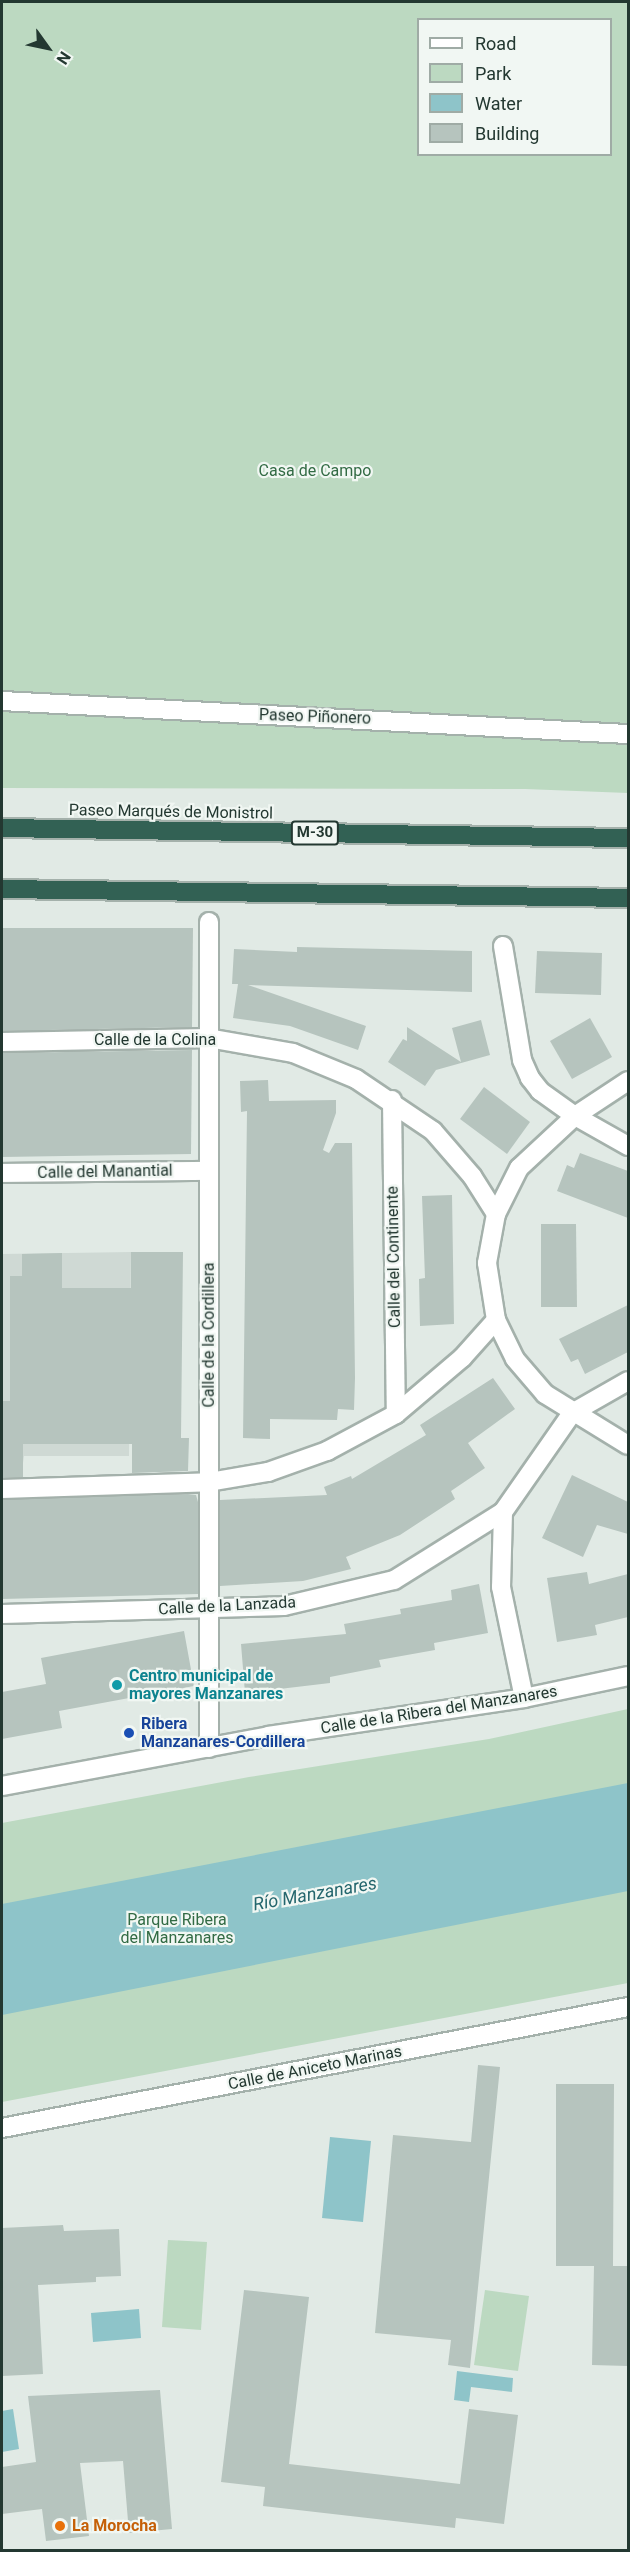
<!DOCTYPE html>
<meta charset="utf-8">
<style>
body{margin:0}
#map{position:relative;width:630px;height:2552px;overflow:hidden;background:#e1eae5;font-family:Roboto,sans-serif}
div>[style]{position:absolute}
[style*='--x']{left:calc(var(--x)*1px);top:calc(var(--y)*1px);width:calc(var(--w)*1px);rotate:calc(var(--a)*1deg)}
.built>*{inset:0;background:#cfd9d4}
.green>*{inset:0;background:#bcd9c1}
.water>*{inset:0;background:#8ec4c9}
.building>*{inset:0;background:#b6c4be}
.roads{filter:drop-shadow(2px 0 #a4b1ab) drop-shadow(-2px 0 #a4b1ab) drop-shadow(0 2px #a4b1ab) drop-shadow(0 -2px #a4b1ab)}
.street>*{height:18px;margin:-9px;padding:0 9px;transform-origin:9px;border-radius:9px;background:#fff}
.highway>*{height:18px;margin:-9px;padding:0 9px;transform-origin:9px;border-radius:9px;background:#326154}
.dots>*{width:16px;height:16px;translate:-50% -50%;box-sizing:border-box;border:3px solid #f1f7f3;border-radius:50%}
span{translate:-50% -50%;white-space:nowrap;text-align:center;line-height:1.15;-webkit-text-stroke:4.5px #f1f7f3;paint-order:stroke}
.shield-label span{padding:2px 4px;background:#f1f7f3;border:2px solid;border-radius:4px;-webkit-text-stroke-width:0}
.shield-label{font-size:15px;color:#233831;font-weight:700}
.park-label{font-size:16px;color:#326b44}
.street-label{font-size:16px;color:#233831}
.culture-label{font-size:16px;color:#0d838f;font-weight:700}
.left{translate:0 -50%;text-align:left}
.transit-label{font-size:16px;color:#164399;font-weight:700}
.food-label{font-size:16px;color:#c56008;font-weight:700}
.water-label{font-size:18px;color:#24666d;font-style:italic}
.frame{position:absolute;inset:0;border:3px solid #233831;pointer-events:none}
.legend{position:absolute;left:417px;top:18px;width:195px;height:138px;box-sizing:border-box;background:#f1f7f3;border:2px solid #9faba5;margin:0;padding:8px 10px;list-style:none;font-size:18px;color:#233831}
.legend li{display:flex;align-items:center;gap:12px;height:30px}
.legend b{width:30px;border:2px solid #9faba5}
.north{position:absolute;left:18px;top:18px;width:60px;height:60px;-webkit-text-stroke:4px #f1f7f3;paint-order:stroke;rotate:123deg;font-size:16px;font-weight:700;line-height:24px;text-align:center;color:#233831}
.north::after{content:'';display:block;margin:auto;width:21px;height:27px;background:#233831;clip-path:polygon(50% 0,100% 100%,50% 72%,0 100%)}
</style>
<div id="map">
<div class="built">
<div style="clip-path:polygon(131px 1252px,129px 1456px,24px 1456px,23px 1463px,2px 1463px,2px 1254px)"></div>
</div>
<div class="green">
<div style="clip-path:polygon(evenodd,2px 2px,628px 2px,628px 793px,525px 789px,2px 788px,2px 2px,418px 20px,610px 20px,610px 154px,418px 154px,418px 20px)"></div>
<div style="clip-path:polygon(628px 1709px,628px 1983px,2px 2102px,2px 1823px,249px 1777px,489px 1739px)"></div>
<div style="clip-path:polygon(168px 2240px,207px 2242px,201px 2330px,162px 2327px)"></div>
<div style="clip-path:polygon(485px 2290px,529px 2296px,518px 2371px,474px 2365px)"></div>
</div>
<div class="water">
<div style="clip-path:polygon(628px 1783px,628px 1891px,2px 2015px,2px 1904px)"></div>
<div style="clip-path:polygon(330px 2137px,371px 2141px,363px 2222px,322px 2218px)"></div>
<div style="clip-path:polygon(139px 2309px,141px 2338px,93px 2342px,91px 2313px)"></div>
<div style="clip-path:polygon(457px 2371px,513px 2378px,512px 2392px,471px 2387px,469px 2402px,454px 2400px)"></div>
<div style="clip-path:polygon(13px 2409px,19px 2449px,2px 2452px,2px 2411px)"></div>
</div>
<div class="building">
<div style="clip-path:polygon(2px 928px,193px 928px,192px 1027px,2px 1031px)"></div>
<div style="clip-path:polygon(297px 947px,472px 951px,472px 992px,248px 985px,366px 1026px,358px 1050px,290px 1026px,233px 1018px,238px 984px,232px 984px,234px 949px,297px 952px)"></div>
<div style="clip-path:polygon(537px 951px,602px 953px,601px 995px,535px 993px)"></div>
<div style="clip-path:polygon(590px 1018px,612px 1057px,572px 1079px,550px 1041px)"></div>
<div style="clip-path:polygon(481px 1020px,490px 1055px,436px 1070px,425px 1086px,388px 1062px,403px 1039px,407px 1041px,407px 1027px,461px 1062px,452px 1028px)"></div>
<div style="clip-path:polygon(192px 1050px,191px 1154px,2px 1157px,2px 1053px)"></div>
<div style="clip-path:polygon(268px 1080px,269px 1101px,336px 1100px,336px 1113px,323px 1150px,329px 1153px,335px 1143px,352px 1143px,355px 1378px,354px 1410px,338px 1409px,337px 1420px,270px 1419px,270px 1439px,243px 1438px,247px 1111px,241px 1112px,240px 1081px)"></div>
<div style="clip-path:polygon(484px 1087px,530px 1122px,507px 1154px,460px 1119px)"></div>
<div style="clip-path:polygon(580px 1153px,628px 1171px,628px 1218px,557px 1191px,567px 1165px,574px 1168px)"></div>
<div style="clip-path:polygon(452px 1195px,454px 1324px,420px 1326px,419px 1279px,425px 1278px,422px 1196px)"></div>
<div style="clip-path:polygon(541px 1224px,576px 1224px,577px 1307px,541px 1307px)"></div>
<div style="clip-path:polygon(131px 1252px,183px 1252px,181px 1438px,189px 1438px,188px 1471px,132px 1473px,132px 1444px,23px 1444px,23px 1477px,2px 1478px,2px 1401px,10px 1401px,10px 1276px,22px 1276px,22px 1254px,62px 1253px,62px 1288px,131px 1288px)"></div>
<div style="clip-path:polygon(628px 1305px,628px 1352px,585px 1374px,578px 1359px,571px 1362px,559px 1339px)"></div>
<div style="clip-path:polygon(493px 1378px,515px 1409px,468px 1443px,485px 1468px,451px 1491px,455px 1499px,400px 1535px,346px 1557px,351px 1569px,303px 1581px,220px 1586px,220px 1500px,327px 1495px,324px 1487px,351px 1476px,352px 1479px,426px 1435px,420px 1425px)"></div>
<div style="clip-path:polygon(572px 1475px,628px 1502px,628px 1534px,597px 1525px,583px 1557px,542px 1538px)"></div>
<div style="clip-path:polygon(188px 1494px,196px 1495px,198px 1502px,198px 1594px,2px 1599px,2px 1500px)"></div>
<div style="clip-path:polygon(587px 1572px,589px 1584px,628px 1574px,628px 1617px,595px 1625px,597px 1635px,557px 1642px,547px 1578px)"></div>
<div style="clip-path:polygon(479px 1584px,488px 1633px,434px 1643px,435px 1650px,379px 1660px,381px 1667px,330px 1677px,330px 1683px,245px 1693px,241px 1644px,346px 1634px,344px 1624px,401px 1614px,400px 1609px,452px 1600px,451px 1590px)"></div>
<div style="clip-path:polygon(184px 1631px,194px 1686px,59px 1711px,62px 1728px,2px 1739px,2px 1692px,46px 1684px,41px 1658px)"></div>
<div style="clip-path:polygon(478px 2065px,500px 2067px,470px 2368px,448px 2365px,451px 2340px,375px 2333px,393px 2135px,471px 2142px)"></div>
<div style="clip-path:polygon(556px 2084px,614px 2084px,613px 2266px,628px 2266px,628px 2366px,592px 2365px,594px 2266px,556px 2266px)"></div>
<div style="clip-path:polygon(63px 2225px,64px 2231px,119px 2229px,121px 2276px,96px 2277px,96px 2282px,38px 2285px,43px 2374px,2px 2376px,2px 2228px)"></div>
<div style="clip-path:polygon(244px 2290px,309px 2297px,289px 2464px,460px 2484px,469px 2409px,518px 2415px,504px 2524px,456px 2518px,455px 2528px,263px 2506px,265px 2487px,221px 2482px)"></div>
<div style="clip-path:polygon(160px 2390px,172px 2529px,129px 2533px,123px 2461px,80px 2463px,89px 2536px,46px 2541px,42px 2509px,2px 2514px,2px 2467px,36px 2462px,28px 2396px)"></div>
</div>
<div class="roads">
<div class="street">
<div style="--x:2;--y:701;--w:627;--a:3.02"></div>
<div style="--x:503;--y:946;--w:116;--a:80.5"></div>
<div style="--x:522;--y:1060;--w:20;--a:66"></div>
<div style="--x:530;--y:1078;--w:16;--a:52"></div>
<div style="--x:540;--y:1091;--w:43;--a:35.5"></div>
<div style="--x:575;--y:1116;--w:61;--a:29.5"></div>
<div style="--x:2;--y:1042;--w:206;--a:-1.1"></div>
<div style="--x:208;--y:1038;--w:86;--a:10"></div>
<div style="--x:293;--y:1053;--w:68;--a:22.4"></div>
<div style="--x:356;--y:1079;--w:93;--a:34"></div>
<div style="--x:433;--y:1131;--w:60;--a:49.1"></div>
<div style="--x:472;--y:1176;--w:45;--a:57.7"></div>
<div style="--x:628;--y:1081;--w:64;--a:146.6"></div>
<div style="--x:575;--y:1116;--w:76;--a:137.1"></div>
<div style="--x:519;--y:1168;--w:51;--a:116.6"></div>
<div style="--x:496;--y:1214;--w:50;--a:100.4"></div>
<div style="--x:487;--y:1263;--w:58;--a:81"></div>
<div style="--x:496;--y:1320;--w:43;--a:64"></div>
<div style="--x:515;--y:1359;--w:46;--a:49.4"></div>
<div style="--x:545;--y:1394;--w:97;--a:31.6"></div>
<div style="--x:392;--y:1100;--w:314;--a:89.3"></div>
<div style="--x:2;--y:1173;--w:206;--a:-0.6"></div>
<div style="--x:2;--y:1489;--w:207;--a:-1.9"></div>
<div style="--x:209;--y:1482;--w:60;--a:-9.6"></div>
<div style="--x:268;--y:1472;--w:63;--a:-19.6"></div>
<div style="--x:327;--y:1451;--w:78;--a:-28.2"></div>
<div style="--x:396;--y:1414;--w:87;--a:-40.3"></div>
<div style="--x:462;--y:1358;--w:51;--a:-48.2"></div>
<div style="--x:503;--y:1512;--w:75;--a:91.5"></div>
<div style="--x:501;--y:1587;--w:113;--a:78.3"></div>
<div style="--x:2;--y:1614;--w:282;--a:-1.6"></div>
<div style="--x:284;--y:1606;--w:113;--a:-13.3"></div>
<div style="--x:394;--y:1580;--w:128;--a:-32"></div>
<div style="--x:503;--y:1512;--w:121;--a:-55.1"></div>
<div style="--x:572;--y:1413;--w:64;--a:-29.7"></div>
<div style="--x:209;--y:1748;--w:826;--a:-90"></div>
<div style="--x:2;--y:1786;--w:271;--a:-10.6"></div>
<div style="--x:268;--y:1736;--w:259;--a:-8.4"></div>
<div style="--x:524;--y:1698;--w:106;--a:-11.9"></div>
<div style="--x:2;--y:2128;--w:638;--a:-10.94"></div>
</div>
<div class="highway">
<div style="--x:2;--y:828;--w:626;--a:0.92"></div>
<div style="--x:2;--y:889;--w:626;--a:0.82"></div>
</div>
</div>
<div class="dots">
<div style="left:117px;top:1685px;background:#0f9aa8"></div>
<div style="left:129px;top:1733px;background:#1a4fb4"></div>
<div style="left:60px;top:2526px;background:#e8710a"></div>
</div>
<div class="shield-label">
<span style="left:315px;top:833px">M-30</span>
</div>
<div class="park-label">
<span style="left:315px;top:471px">Casa de Campo</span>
<span style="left:177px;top:1929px">Parque Ribera<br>del Manzanares</span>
</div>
<div class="street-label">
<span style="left:315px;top:717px;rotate:2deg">Paseo Piñonero</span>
<span style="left:171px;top:812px;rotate:1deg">Paseo Marqués de Monistrol</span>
<span style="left:155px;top:1040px">Calle de la Colina</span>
<span style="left:105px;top:1172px;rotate:-1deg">Calle del Manantial</span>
<span style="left:394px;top:1257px;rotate:-91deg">Calle del Continente</span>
<span style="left:209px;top:1335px;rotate:-90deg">Calle de la Cordillera</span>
<span style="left:227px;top:1606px;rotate:-3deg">Calle de la Lanzada</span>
<span style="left:439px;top:1710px;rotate:-9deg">Calle de la Ribera del Manzanares</span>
<span style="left:315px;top:2068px;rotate:-11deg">Calle de Aniceto Marinas</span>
</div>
<div class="culture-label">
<span class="left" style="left:129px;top:1685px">Centro municipal de<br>mayores Manzanares</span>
</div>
<div class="transit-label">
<span class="left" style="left:141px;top:1733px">Ribera<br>Manzanares-Cordillera</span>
</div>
<div class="food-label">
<span class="left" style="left:72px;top:2526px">La Morocha</span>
</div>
<div class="water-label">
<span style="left:315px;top:1894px;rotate:-10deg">Río Manzanares</span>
</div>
<div class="frame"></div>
<ul class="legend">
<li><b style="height:8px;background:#fff"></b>Road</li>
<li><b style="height:16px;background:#bcd9c1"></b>Park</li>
<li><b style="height:16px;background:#8ec4c9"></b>Water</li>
<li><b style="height:16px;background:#b6c4be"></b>Building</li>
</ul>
<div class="north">N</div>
</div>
